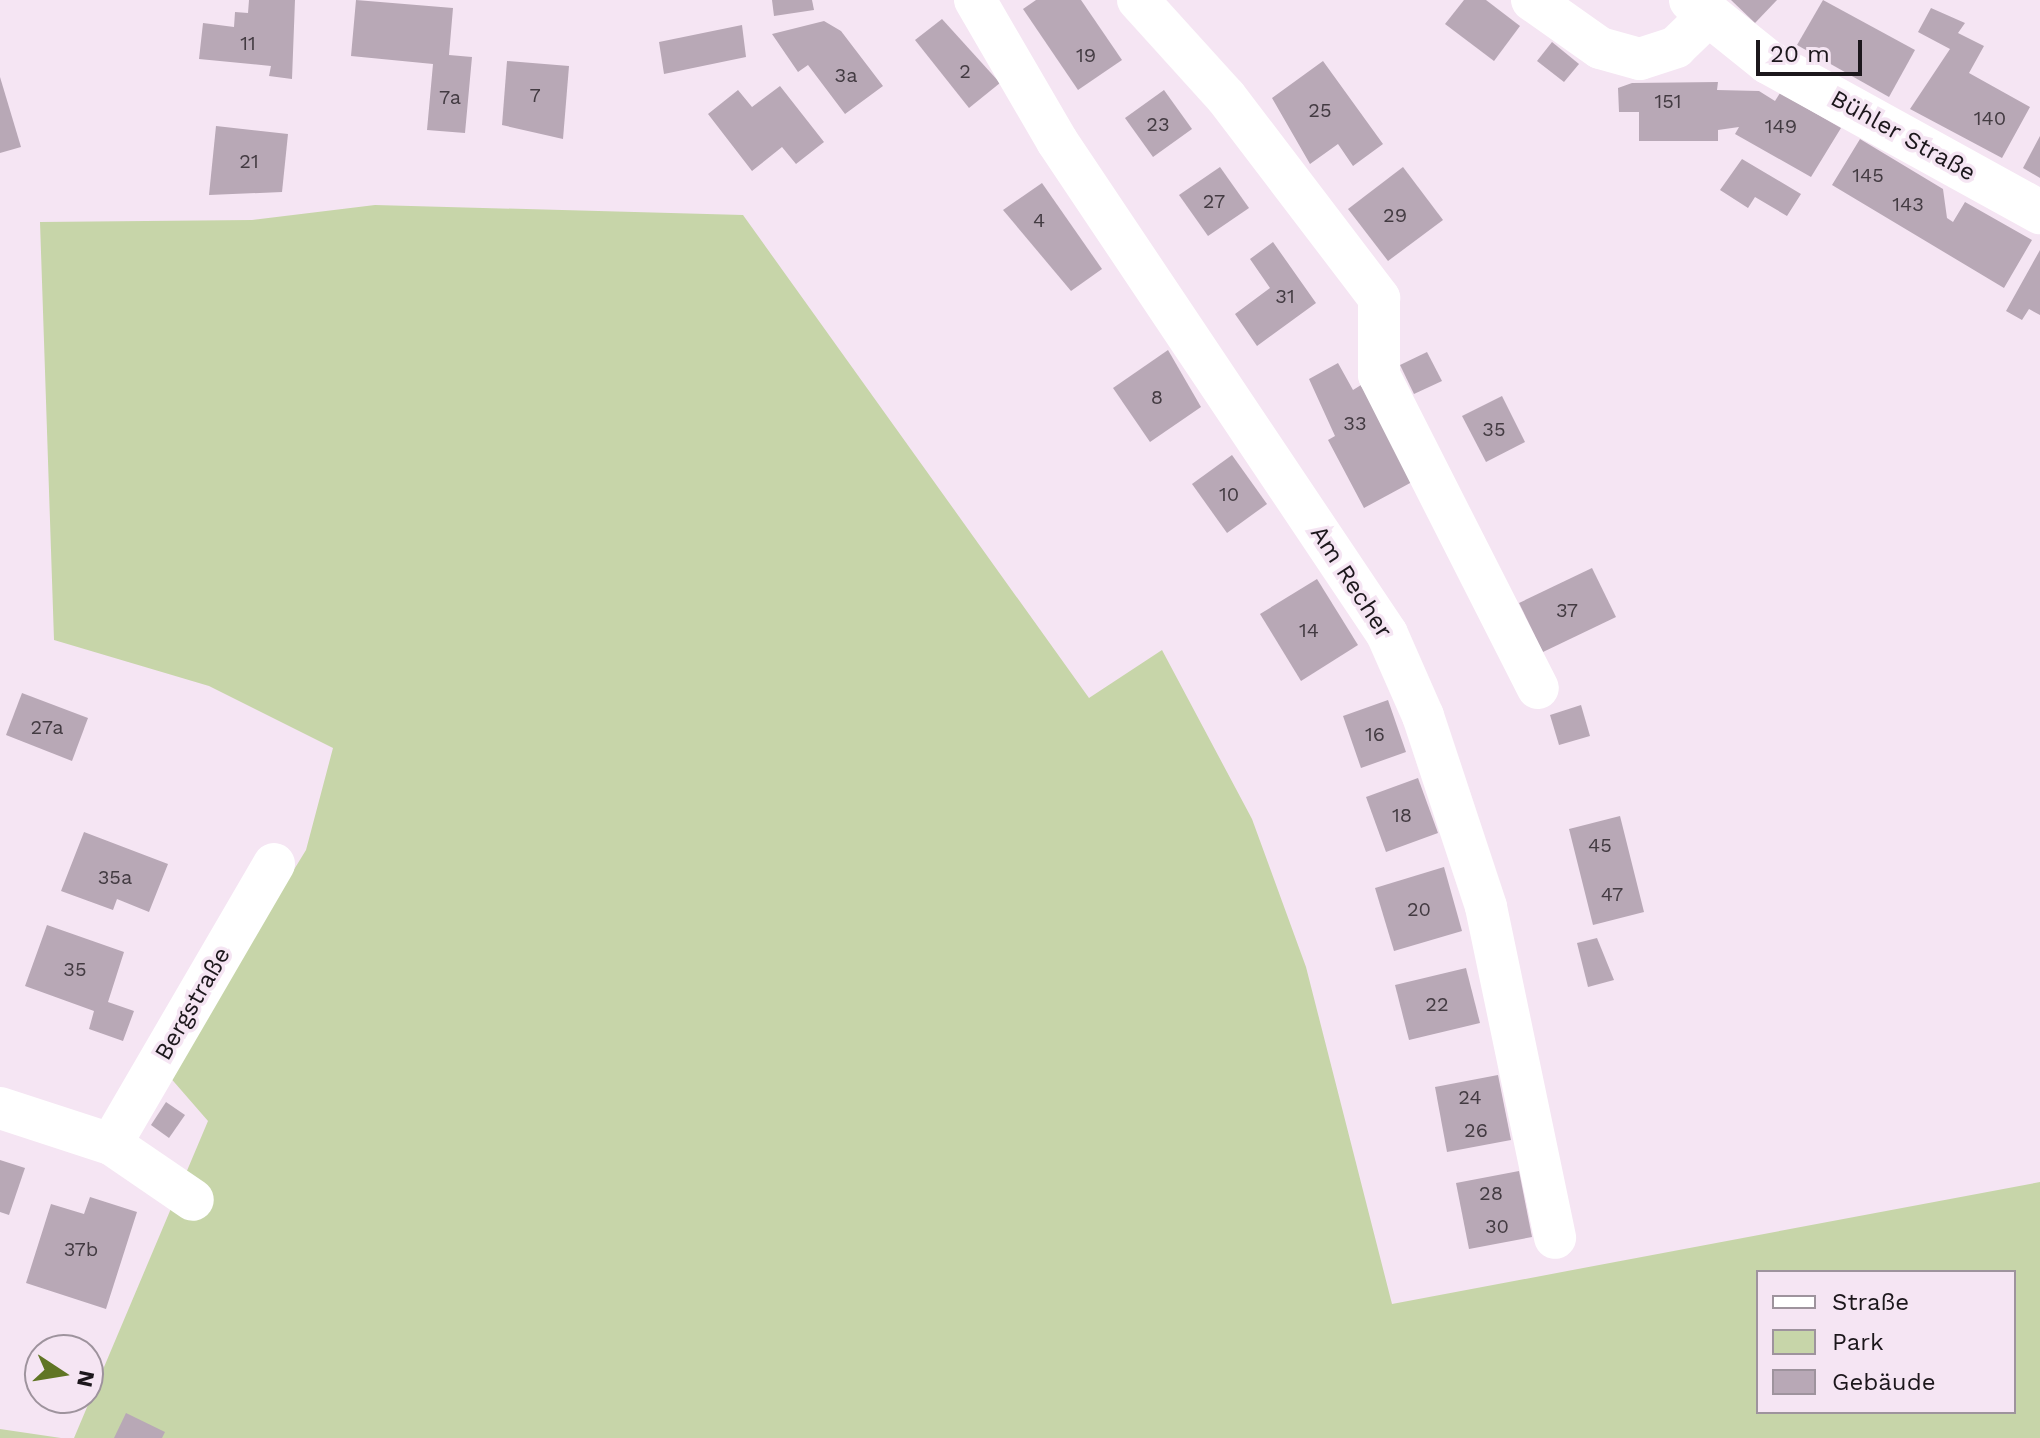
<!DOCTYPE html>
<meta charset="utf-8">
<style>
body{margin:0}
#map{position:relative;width:2040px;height:1438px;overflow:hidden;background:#f5e5f3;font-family:"Work Sans",sans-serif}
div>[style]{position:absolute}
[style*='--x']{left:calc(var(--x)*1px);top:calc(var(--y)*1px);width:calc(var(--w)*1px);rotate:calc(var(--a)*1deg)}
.green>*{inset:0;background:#c7d5a9}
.building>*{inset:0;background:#b8a8b6}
.minor>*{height:42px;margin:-21px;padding:0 21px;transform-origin:21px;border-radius:21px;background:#fff}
.major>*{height:44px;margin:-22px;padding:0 22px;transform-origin:22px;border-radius:22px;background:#fff}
span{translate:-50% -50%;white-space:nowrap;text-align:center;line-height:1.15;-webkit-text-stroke:7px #f5e5f3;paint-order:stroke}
.number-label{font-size:20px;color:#433b42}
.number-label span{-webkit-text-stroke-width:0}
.street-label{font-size:24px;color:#1c171c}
.legend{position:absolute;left:1756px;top:1270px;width:260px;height:144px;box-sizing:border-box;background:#f5e5f3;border:2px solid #9e939d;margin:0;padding:10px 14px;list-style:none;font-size:24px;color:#1c171c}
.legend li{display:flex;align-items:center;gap:16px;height:40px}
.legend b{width:40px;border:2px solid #9e939d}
.north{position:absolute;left:24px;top:1334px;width:80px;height:80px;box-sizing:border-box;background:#f5e5f3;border:2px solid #9e939d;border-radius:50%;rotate:102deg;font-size:22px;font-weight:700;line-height:32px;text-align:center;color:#1c171c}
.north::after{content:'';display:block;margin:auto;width:28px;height:36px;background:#607524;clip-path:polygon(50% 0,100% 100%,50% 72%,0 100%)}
.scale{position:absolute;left:1756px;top:40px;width:106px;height:36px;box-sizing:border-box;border:4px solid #1c171c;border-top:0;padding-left:10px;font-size:24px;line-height:28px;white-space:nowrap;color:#1c171c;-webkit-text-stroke:6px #f5e5f3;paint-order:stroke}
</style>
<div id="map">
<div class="green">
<div style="clip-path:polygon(evenodd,375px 205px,743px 215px,1089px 698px,1162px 650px,1252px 819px,1306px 967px,1392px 1304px,2040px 1182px,2040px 1438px,74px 1438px,208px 1121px,168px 1075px,306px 850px,333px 748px,209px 686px,54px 640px,40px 222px,252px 220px,375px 205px,1758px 1272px,2014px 1272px,2014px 1412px,1758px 1412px,1758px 1272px)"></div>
<div style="clip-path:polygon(0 1429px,61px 1438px,0 1438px)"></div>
</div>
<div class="building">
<div style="clip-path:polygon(249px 0,295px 0,292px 79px,269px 76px,271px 66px,199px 59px,203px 23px,234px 27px,235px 12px,248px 13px)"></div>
<div style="clip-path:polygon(356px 0,453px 8px,449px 55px,472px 57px,465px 133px,427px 130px,433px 64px,351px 56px)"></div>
<div style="clip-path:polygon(772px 0,812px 0,814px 10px,774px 16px)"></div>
<div style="clip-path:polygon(1036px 0,1081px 0,1122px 60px,1078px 90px,1023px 9px)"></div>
<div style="clip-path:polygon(1464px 0,1486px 0,1520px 26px,1494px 61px,1445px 24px)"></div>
<div style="clip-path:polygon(1731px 0,1777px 0,1755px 23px)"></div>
<div style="clip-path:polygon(1823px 0,1915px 50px,1889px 97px,1797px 45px)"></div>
<div style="clip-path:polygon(1931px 8px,1965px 23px,1958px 33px,1984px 46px,1969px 73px,2030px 107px,2002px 158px,1910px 109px,1950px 49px,1918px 32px)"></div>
<div style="clip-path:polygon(942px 19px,1000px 83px,969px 108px,915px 40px)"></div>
<div style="clip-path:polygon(824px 21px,841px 31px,883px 86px,845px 114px,808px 65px,798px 72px,772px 34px)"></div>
<div style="clip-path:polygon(742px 25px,746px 57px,664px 74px,659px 42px)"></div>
<div style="clip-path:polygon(1552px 42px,1579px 64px,1564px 82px,1537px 61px)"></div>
<div style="clip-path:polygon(507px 61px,569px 66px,563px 139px,502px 125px)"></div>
<div style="clip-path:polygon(1323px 61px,1383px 144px,1353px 166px,1338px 144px,1310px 164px,1272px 98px)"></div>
<div style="clip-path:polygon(0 77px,21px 147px,0 153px)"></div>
<div style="clip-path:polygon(1718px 82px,1717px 90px,1759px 91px,1775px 101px,1780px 93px,1841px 128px,1811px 177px,1735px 134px,1739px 127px,1718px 130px,1718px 141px,1639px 141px,1639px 112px,1619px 112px,1618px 88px,1632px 83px)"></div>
<div style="clip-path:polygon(780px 86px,824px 142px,796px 164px,782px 147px,752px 171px,708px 114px,738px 90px,752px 107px)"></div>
<div style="clip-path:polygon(1164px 90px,1192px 129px,1153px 157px,1125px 118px)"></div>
<div style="clip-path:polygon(216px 126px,288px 134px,282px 192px,209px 195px)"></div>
<div style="clip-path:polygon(2040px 136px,2040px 178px,2023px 168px)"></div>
<div style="clip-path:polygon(1860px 139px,1943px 189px,1947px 218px,1953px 222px,1965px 202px,2032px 240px,2004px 288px,1832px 185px)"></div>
<div style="clip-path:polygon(1742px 159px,1801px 194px,1787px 216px,1755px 197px,1748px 208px,1720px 190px)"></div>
<div style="clip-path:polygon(1220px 167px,1249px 208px,1208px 236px,1179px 195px)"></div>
<div style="clip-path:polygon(1403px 167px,1443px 220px,1388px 261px,1348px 209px)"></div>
<div style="clip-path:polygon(1042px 183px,1102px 269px,1071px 291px,1003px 210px)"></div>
<div style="clip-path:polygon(1273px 242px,1316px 303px,1257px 346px,1235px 314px,1270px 288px,1250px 259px)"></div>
<div style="clip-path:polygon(2040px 250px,2040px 315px,2029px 309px,2022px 320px,2006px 311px)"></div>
<div style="clip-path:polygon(1168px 350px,1201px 407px,1150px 442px,1113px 388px)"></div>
<div style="clip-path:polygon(1427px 352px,1442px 381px,1414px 394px,1400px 365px)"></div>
<div style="clip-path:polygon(1338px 363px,1353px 390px,1361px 385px,1412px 482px,1364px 508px,1328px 440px,1335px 436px,1309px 379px)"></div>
<div style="clip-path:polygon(1502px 396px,1525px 442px,1486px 462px,1462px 416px)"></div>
<div style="clip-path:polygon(1232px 455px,1267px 504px,1227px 533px,1192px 484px)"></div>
<div style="clip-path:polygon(1592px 568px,1616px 617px,1543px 652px,1519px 603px)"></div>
<div style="clip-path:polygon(1317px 579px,1358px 645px,1301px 681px,1260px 614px)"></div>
<div style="clip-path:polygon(22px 693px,88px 718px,72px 761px,6px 735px)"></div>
<div style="clip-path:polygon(1388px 700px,1406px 752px,1361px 768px,1343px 716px)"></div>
<div style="clip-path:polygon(1581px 705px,1590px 736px,1559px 745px,1550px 715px)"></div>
<div style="clip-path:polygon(1418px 778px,1438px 833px,1386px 852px,1366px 797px)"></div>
<div style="clip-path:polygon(1620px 816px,1644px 912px,1593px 925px,1569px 829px)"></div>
<div style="clip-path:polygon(84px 832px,168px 864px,149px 912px,117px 899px,113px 910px,61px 891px)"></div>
<div style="clip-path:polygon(1444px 867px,1462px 931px,1394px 951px,1375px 888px)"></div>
<div style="clip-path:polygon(47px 925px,124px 952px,108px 1002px,134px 1011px,123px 1041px,89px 1029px,94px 1011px,25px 986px)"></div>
<div style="clip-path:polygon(1597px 938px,1614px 980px,1588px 987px,1577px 943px)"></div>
<div style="clip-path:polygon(1466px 968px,1480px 1023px,1409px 1040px,1395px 985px)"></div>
<div style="clip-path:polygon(1498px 1075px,1511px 1140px,1447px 1152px,1435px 1087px)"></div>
<div style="clip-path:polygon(166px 1102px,185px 1115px,169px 1138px,151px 1125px)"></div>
<div style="clip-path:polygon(0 1160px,25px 1168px,9px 1215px,0 1212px)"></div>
<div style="clip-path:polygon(1519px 1171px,1532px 1237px,1469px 1249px,1456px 1183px)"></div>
<div style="clip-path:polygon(90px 1197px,137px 1212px,106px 1309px,26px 1283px,51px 1204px,84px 1214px)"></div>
<div style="clip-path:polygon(126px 1413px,165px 1432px,162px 1438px,114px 1438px)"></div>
</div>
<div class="minor">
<div style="--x:975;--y:0;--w:163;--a:59.8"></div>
<div style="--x:1057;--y:141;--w:593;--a:56.2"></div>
<div style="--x:1387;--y:634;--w:90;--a:66.3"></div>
<div style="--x:1423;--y:716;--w:201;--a:71.7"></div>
<div style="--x:1486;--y:907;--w:338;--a:78.2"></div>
<div style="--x:1138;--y:0;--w:131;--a:47.8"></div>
<div style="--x:1226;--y:97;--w:253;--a:52.7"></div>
<div style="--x:1379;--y:298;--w:77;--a:90"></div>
<div style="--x:1379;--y:375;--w:351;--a:63.1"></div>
<div style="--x:1532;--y:0;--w:83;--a:35.2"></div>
<div style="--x:1600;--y:48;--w:41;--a:15.4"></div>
<div style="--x:1640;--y:59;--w:38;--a:-18"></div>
<div style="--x:1676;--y:47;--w:43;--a:-44.1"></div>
<div style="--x:0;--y:1108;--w:117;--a:18"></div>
<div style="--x:111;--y:1144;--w:99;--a:34.3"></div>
<div style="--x:111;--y:1144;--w:324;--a:-59.8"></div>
</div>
<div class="major">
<div style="--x:1691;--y:0;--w:99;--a:38.8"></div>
<div style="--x:1768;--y:62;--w:311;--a:28.9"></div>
</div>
<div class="number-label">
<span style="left:248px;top:43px">11</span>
<span style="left:1086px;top:55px">19</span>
<span style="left:965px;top:71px">2</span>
<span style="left:846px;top:75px">3a</span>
<span style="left:535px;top:95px">7</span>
<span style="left:450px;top:97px">7a</span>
<span style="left:1668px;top:101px">151</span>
<span style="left:1320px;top:110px">25</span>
<span style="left:1990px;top:118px">140</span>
<span style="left:1158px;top:124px">23</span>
<span style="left:1781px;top:126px">149</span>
<span style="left:249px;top:161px">21</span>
<span style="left:1868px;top:175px">145</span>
<span style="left:1214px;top:201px">27</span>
<span style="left:1908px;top:204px">143</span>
<span style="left:1395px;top:215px">29</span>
<span style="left:1039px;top:220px">4</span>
<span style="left:1285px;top:296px">31</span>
<span style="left:1157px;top:397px">8</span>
<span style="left:1355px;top:423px">33</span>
<span style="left:1494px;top:429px">35</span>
<span style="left:1229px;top:494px">10</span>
<span style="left:1567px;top:610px">37</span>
<span style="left:1309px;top:630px">14</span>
<span style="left:47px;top:727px">27a</span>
<span style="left:1375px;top:734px">16</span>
<span style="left:1402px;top:815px">18</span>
<span style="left:1600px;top:845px">45</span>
<span style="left:115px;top:877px">35a</span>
<span style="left:1612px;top:894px">47</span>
<span style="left:1419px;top:909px">20</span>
<span style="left:75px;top:969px">35</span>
<span style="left:1437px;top:1004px">22</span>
<span style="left:1470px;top:1097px">24</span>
<span style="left:1476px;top:1130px">26</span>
<span style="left:1491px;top:1193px">28</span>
<span style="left:1497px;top:1226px">30</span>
<span style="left:81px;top:1249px">37b</span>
</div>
<div class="street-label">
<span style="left:1903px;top:136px;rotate:29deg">Bühler Straße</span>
<span style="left:1351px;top:582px;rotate:57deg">Am Recher</span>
<span style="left:193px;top:1004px;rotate:-60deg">Bergstraße</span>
</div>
<ul class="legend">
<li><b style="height:10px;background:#fff"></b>Straße</li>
<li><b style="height:22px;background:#c7d5a9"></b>Park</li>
<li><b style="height:22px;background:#b8a8b6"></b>Gebäude</li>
</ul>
<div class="north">N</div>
<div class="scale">20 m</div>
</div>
